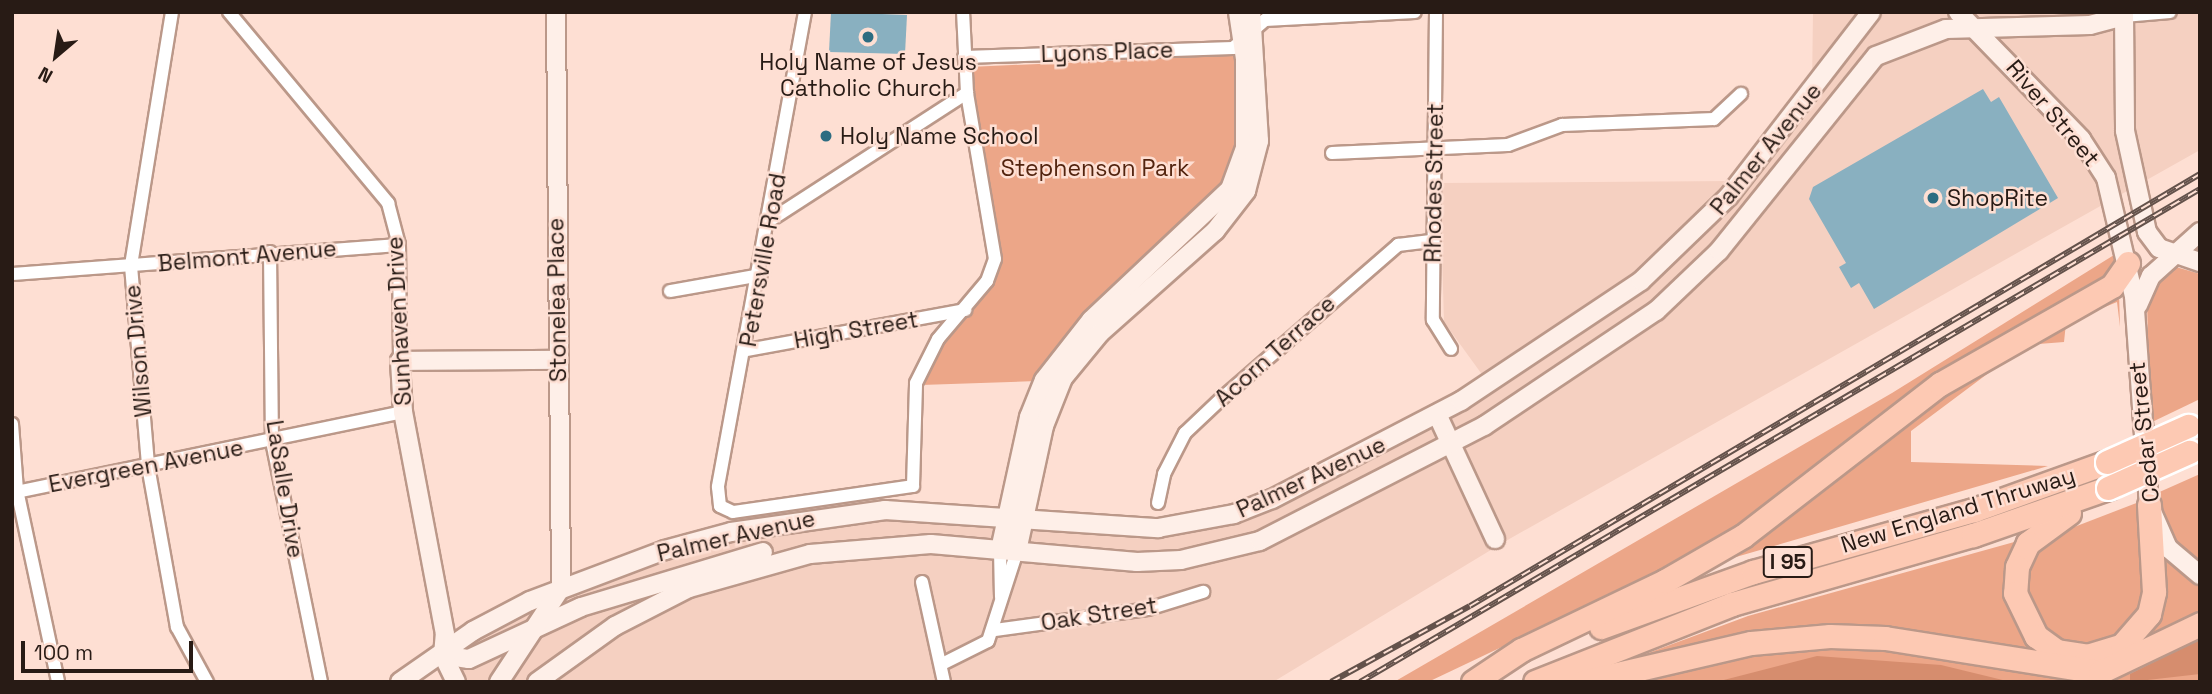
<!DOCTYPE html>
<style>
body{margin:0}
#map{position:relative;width:2212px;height:694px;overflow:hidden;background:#fedfd3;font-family:"Space Grotesk",sans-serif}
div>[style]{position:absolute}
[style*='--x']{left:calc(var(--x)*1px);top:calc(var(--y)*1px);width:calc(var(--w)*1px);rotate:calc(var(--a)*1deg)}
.built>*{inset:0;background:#f5d0c1}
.green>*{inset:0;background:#eca688}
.forest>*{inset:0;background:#d68d6e}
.building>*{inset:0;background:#89b0c0}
.roads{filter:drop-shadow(2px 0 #bb9889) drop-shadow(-2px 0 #bb9889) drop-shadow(0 2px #bb9889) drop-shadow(0 -2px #bb9889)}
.street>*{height:12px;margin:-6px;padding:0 6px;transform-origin:6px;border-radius:6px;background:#fff}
.secondary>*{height:18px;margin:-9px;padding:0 9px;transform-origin:9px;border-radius:9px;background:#feefe8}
.highway>*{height:23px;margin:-11.5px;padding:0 11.5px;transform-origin:11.5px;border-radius:11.5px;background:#fdc9b3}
.rail>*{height:6px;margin-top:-3px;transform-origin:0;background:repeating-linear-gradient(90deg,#fedfd3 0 10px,#64524b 0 20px);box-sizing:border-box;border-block:2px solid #64524b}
.bridges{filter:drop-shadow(2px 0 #fff) drop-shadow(-2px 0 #fff) drop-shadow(0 2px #fff) drop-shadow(0 -2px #fff)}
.highway-bridge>*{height:23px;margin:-11.5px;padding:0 11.5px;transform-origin:11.5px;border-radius:11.5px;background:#fdc9b3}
.dots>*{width:19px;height:19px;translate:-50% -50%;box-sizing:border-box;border:4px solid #fedfd3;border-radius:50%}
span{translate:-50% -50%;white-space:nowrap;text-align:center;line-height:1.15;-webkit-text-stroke:5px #fedfd3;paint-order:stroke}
.shield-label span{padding:2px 5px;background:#fedfd3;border:2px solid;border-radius:5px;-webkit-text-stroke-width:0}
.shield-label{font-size:21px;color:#281b15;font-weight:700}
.street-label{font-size:23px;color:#281b15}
.poi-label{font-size:23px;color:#281b15}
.left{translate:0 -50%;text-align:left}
.park-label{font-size:23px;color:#53240f}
.frame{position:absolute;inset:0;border:14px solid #281b15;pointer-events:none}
.north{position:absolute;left:21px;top:21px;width:70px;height:70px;-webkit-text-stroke:5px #fedfd3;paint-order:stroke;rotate:209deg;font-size:19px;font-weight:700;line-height:28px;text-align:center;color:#281b15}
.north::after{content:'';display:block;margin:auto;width:24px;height:32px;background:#281b15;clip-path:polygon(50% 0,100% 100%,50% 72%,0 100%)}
.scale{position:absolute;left:21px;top:641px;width:172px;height:32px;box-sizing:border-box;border:4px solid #281b15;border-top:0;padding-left:9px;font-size:21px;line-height:24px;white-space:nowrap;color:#281b15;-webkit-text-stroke:5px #fedfd3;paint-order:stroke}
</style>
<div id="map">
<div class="built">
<div style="clip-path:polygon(1813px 12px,2200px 12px,2200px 150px,1504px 542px,1273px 682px,458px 682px,446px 650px,473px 628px,671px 545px,840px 510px,1137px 526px,1234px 512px,1486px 380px,1444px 322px,1440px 183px,1732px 181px,1812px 86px)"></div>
</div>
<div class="green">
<div style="clip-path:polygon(1241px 55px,1241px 139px,1224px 187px,1037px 381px,921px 385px,943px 339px,997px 271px,1001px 249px,969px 67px)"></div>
<div style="clip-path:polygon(2114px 255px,2114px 272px,1818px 466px,1725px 535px,1672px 566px,1428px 682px,1394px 682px,1892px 393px)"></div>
<div style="clip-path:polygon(2176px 267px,2200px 274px,2200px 399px,2150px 423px,2147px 301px,2160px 277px)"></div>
<div style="clip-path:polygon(2119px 293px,2120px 327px,2117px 302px,2066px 323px,2064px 342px,2026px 345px,1911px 431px,1911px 462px,2048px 466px,1729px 559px,1725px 554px,1972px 372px)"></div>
<div style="clip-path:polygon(2200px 474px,2200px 565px,2168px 536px,2155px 494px)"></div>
<div style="clip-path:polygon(2139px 502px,2146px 570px,2142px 603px,2127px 630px,2104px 647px,2071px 645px,2046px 634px,2023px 587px,2039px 548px,2056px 534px)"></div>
<div style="clip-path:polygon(2025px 539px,2006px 591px,2013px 618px,2037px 646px,2067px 663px,1942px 640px,1632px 659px,1748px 616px)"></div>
<div style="clip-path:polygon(2162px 556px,2200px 584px,2200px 616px,2155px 638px,2151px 630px,2166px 592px)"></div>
<div style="clip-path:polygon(2200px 634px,2200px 682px,1616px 682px,1728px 655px,1856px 643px,2084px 682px,2112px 679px)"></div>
</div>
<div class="forest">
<div style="clip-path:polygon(2200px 639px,2200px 674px,2130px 682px,2130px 674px)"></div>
<div style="clip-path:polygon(1817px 656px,1941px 665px,2011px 682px,1716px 682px)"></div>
</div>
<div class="building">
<div style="clip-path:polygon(831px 12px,907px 15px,905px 54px,829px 52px)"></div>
<div style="clip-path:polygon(1983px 89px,1991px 102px,1999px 97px,2058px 198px,1874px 309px,1859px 283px,1851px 288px,1839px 267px,1846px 263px,1809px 199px,1813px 187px)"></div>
</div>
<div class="roads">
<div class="street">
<div style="--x:172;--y:12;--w:257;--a:99.2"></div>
<div style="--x:131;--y:266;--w:201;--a:85.1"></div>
<div style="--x:148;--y:466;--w:164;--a:79.8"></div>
<div style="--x:177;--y:627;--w:63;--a:61.4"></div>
<div style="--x:229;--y:12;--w:249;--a:50.2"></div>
<div style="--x:388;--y:203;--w:43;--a:75.3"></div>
<div style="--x:399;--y:245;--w:116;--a:89.5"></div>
<div style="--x:805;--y:12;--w:483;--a:100.4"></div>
<div style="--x:718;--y:487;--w:19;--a:84"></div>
<div style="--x:720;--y:506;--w:14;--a:25"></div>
<div style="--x:733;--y:512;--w:182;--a:-8.2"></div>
<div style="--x:913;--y:486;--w:103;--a:-88.3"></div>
<div style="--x:916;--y:383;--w:49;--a:-63.4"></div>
<div style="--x:938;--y:339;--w:76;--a:-49.8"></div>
<div style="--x:987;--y:281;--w:23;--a:-70"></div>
<div style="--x:995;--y:259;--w:168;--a:-99.6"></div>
<div style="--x:967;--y:93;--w:81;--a:-92.8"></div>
<div style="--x:1436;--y:12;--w:308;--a:90.6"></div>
<div style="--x:1433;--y:320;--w:34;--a:58"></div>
<div style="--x:2124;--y:16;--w:46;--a:-5"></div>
<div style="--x:964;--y:57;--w:269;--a:-1.9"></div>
<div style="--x:1233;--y:48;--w:43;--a:-41.2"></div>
<div style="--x:1265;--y:20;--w:150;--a:-3.1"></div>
<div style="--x:1332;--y:153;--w:176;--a:-2.6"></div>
<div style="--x:1508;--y:145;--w:58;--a:-20.3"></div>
<div style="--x:1562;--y:125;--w:152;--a:-2.3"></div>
<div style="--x:1714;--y:119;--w:37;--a:-43"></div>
<div style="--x:769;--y:221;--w:236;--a:-32.9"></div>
<div style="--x:270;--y:252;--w:189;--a:89.4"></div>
<div style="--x:272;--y:441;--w:246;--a:78.5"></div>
<div style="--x:12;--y:274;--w:388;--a:-4.3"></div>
<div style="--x:670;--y:291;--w:92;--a:-10"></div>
<div style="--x:747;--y:350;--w:222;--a:-10.4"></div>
<div style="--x:12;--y:424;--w:66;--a:85.7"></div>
<div style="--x:17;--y:490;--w:196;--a:77.9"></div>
<div style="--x:12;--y:493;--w:399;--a:-11.7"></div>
<div style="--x:1158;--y:503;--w:30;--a:-78"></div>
<div style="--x:1164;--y:474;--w:46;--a:-62.9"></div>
<div style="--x:1185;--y:433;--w:50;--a:-43.4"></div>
<div style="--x:1221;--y:399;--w:235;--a:-41"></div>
<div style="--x:1398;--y:245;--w:35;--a:-7"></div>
<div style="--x:1000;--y:550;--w:47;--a:88.8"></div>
<div style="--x:922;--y:582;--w:102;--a:77.6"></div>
<div style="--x:995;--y:630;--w:154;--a:-7.8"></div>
<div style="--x:1148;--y:609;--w:58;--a:-17.2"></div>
<div style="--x:942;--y:664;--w:51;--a:-26.6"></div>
<div style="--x:988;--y:641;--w:95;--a:-72.1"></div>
</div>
<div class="secondary">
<div style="--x:556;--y:12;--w:576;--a:89.5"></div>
<div style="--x:1958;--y:12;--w:177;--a:45.9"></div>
<div style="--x:2081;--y:139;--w:46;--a:57.3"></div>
<div style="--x:2106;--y:178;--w:121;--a:76.7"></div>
<div style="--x:2134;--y:296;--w:210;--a:85.9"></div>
<div style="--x:2149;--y:505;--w:47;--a:66.2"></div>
<div style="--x:2168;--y:548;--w:42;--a:40.2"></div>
<div style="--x:2124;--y:12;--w:119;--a:89.5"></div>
<div style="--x:2125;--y:131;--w:103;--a:77.7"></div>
<div style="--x:2147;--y:232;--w:20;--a:53"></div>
<div style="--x:2159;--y:248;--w:43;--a:18.9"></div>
<div style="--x:2138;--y:305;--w:32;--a:-66"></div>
<div style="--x:2151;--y:276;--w:66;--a:-41.9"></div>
<div style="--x:1437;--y:414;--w:138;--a:65.1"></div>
<div style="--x:1000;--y:550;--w:136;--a:-77.7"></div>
<div style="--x:1029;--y:417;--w:40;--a:-68"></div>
<div style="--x:1044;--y:380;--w:76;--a:-51.9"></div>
<div style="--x:1091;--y:320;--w:191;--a:-43.3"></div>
<div style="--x:1230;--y:189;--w:44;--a:-69.9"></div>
<div style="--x:1245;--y:148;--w:89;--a:-90"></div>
<div style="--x:1245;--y:59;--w:48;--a:-98.5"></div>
<div style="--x:1017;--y:551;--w:128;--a:-77.8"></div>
<div style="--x:1044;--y:426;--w:52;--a:-68.4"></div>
<div style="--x:1063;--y:378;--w:58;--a:-50.6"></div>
<div style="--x:1100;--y:333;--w:154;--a:-41.6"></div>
<div style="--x:1215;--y:231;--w:51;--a:-52.2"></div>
<div style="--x:1246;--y:191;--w:52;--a:-75.4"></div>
<div style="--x:1259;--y:141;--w:129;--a:-93.5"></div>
<div style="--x:443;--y:655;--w:26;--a:9"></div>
<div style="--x:469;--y:659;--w:123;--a:-24.9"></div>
<div style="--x:581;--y:607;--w:190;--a:-16.8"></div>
<div style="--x:400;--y:682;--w:89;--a:-34.9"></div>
<div style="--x:473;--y:631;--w:64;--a:-27.8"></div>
<div style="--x:530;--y:601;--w:144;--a:-20.7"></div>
<div style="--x:665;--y:550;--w:68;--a:-15.3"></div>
<div style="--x:731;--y:532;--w:156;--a:-8.1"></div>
<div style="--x:885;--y:510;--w:274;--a:3.8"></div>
<div style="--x:1158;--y:528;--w:77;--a:-10.4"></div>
<div style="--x:1234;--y:514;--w:41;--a:-21.5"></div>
<div style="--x:1272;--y:499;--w:213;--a:-27.4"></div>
<div style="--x:1461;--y:401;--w:216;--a:-33.7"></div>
<div style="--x:1641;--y:281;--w:122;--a:-44"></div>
<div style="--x:1729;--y:196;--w:232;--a:-52.3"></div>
<div style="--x:456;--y:682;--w:30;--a:-116"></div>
<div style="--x:443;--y:655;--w:21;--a:-85"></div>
<div style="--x:445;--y:634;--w:226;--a:-100.7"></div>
<div style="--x:403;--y:412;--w:51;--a:-93.4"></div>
<div style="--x:400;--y:361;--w:157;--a:-0.4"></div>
<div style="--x:499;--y:682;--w:113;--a:-56.6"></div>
<div style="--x:537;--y:682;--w:96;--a:-35.7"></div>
<div style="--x:615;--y:626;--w:83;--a:-27.2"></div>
<div style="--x:689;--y:588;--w:126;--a:-15.7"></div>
<div style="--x:810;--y:554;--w:121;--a:-4.7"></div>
<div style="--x:931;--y:544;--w:207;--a:5"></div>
<div style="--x:1137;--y:562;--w:44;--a:-2.6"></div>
<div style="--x:1181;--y:560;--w:81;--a:-13.5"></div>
<div style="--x:1260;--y:541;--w:252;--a:-27.2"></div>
<div style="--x:1484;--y:426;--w:207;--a:-33.8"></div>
<div style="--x:1656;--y:311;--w:87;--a:-43.6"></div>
<div style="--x:1719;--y:251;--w:250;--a:-51.2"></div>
<div style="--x:1876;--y:56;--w:75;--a:-21.1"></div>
<div style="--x:1946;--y:29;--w:144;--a:-1.6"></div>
<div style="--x:2090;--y:25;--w:35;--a:-15"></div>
</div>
<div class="highway">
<div style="--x:2069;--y:513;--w:51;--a:143.8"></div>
<div style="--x:2028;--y:543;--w:26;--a:115"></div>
<div style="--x:2017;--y:567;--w:26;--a:94"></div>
<div style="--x:2015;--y:593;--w:48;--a:64"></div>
<div style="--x:2036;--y:636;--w:26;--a:36"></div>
<div style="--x:2057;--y:651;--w:30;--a:9"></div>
<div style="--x:2087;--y:656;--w:37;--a:-17"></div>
<div style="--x:2122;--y:645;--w:41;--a:-48.9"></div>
<div style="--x:2149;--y:614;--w:23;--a:-77"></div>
<div style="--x:2154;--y:592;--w:87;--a:-93.3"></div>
<div style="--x:1601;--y:627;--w:162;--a:-19.9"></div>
<div style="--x:1753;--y:572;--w:230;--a:-15.7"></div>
<div style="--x:1974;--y:510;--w:141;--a:-19.8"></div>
<div style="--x:1473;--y:682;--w:58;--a:-33.7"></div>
<div style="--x:1521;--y:650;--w:160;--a:-25.6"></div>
<div style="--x:1665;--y:581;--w:90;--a:-30"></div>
<div style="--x:1743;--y:536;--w:249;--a:-37.7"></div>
<div style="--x:1940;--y:384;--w:198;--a:-29.7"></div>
<div style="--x:2112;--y:286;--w:28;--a:-55"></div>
<div style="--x:1535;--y:682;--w:212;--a:-21.6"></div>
<div style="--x:1732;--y:604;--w:251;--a:-16"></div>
<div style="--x:1973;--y:535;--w:143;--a:-19.2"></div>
<div style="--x:1583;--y:682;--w:172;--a:-13.1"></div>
<div style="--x:1751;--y:643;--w:79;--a:-5.1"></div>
<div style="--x:1830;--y:636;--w:55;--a:2.1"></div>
<div style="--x:1885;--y:638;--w:218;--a:9"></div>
<div style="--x:2100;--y:672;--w:111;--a:-25.6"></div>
</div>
</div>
<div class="rail">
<div style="--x:1331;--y:682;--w:158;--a:-28.7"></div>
<div style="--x:1470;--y:606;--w:848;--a:-30.62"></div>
<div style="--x:1360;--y:682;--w:974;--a:-30.41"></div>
</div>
<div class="bridges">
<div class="highway-bridge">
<div style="--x:2107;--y:462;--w:89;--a:-24"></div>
<div style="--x:2108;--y:488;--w:89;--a:-24"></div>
</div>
</div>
<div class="dots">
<div style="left:868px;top:37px;background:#2d6c81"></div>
<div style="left:826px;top:136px;background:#2d6c81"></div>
<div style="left:1933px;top:198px;background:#2d6c81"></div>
</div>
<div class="shield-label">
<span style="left:1788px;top:562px">I 95</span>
</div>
<div class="street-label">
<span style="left:1107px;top:52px;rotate:-2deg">Lyons Place</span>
<span style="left:2053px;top:113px;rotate:50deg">River Street</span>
<span style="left:1766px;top:149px;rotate:-51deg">Palmer Avenue</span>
<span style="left:1434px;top:183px;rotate:-89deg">Rhodes Street</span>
<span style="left:247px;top:256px;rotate:-5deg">Belmont Avenue</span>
<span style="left:763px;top:260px;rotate:-80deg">Petersville Road</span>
<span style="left:557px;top:300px;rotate:-91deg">Stonelea Place</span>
<span style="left:399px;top:321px;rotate:-93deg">Sunhaven Drive</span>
<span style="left:856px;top:330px;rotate:-10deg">High Street</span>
<span style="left:138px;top:351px;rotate:-95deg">Wilson Drive</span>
<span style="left:1275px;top:351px;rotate:-42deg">Acorn Terrace</span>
<span style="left:2144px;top:432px;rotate:-96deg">Cedar Street</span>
<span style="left:146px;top:466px;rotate:-11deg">Evergreen Avenue</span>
<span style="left:1311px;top:477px;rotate:-25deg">Palmer Avenue</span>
<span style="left:285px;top:489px;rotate:81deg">LaSalle Drive</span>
<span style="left:1958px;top:510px;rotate:-17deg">New England Thruway</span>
<span style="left:736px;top:536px;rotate:-13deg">Palmer Avenue</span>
<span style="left:1099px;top:614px;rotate:-9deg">Oak Street</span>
</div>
<div class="poi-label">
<span style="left:868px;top:75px">Holy Name of Jesus<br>Catholic Church</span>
<span class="left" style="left:840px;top:136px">Holy Name School</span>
<span class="left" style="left:1947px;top:198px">ShopRite</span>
</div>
<div class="park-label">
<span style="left:1095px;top:168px">Stephenson Park</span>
</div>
<div class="frame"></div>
<div class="north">N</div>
<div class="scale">100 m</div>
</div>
